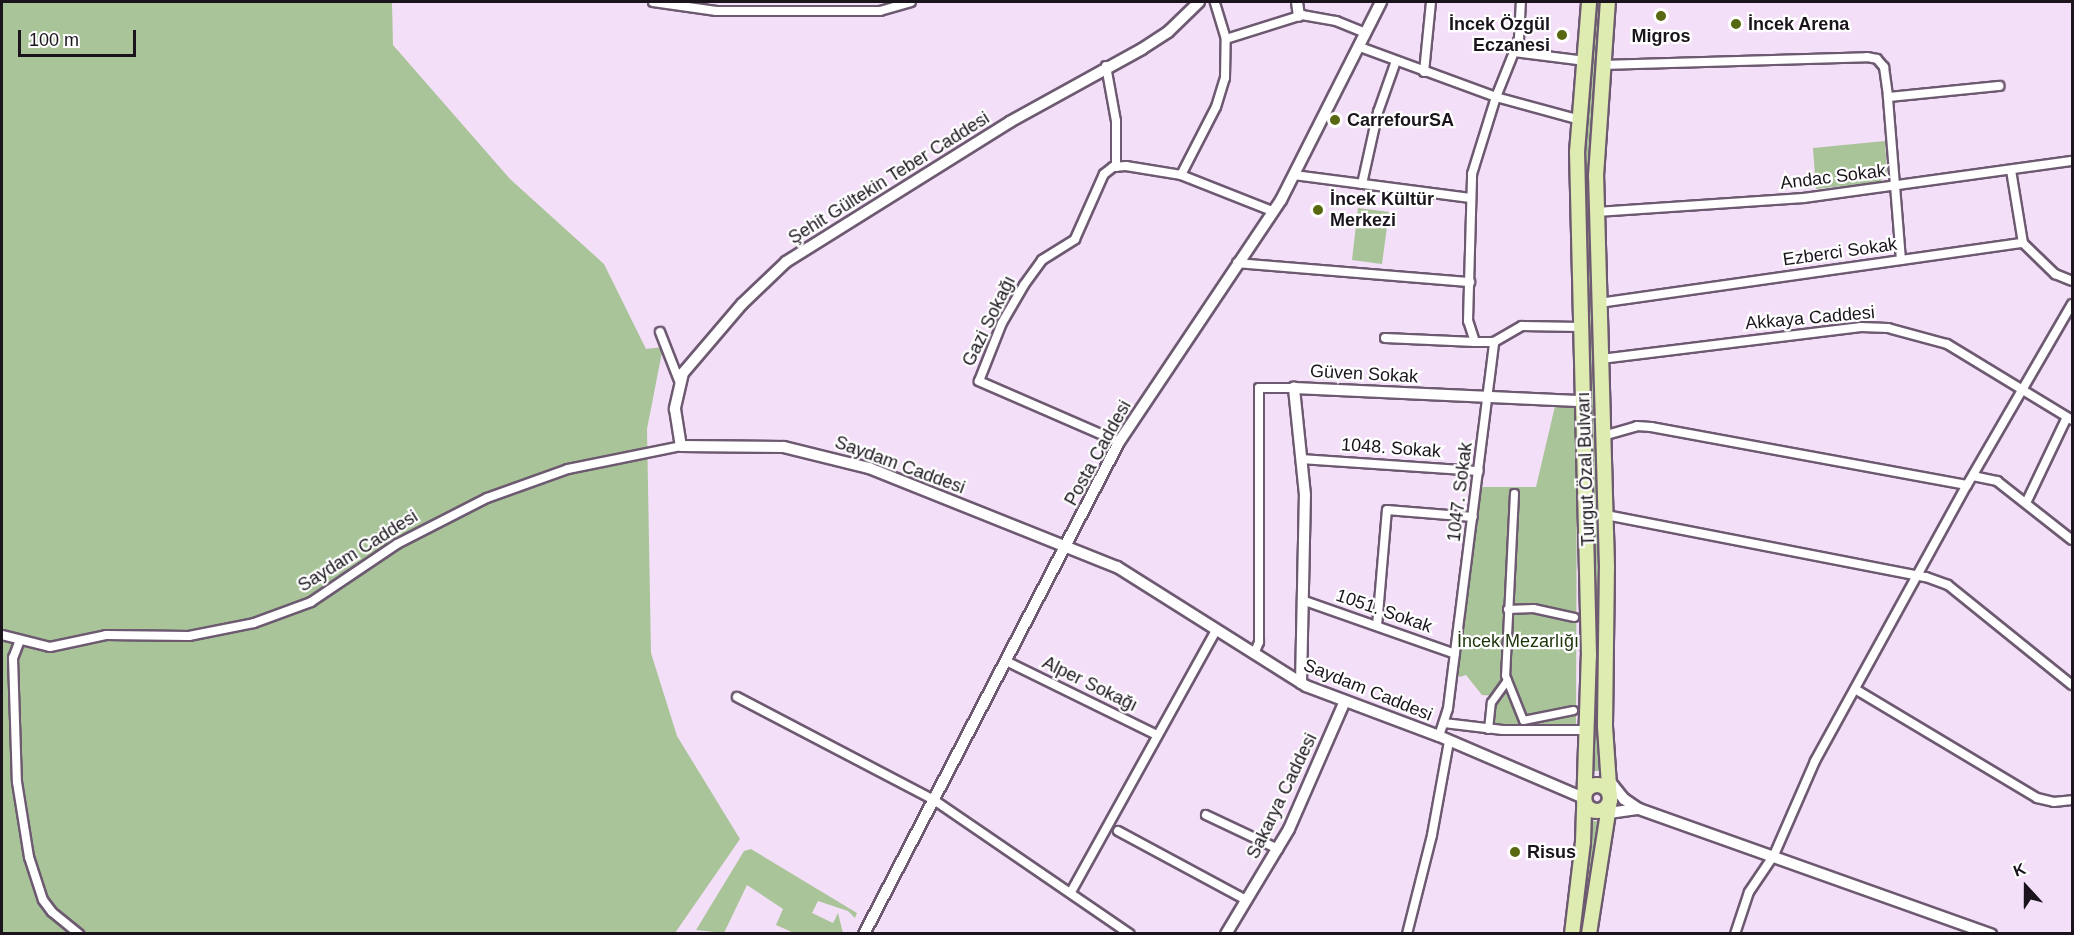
<!DOCTYPE html>
<meta charset="utf-8">
<style>
body{margin:0}
#map{position:relative;width:2074px;height:935px;overflow:hidden;background:#f4dff8;font-family:Helvetica,sans-serif}
div>[style]{position:absolute}
[style*='--x']{left:calc(var(--x)*1px);top:calc(var(--y)*1px);width:calc(var(--w)*1px);rotate:calc(var(--a)*1deg)}
.green>*{inset:0;background:#a9c499}
.roads{filter:drop-shadow(2px 0 #6d5a71) drop-shadow(-2px 0 #6d5a71) drop-shadow(0 2px #6d5a71) drop-shadow(0 -2px #6d5a71)}
.pedestrian>*{height:7px;margin:-3.5px;padding:0 3.5px;transform-origin:3.5px;border-radius:3.5px;background:#fff}
.minor>*{height:8px;margin:-4px;padding:0 4px;transform-origin:4px;border-radius:4px;background:#fff}
.tertiary>*{height:10px;margin:-5px;padding:0 5px;transform-origin:5px;border-radius:5px;background:#fff}
.primary>*{height:14px;margin:-7px;padding:0 7px;transform-origin:7px;border-radius:7px;background:#deecb2}
.primary>.ring{margin:-7px;padding:0;box-sizing:content-box;background:none;border:14px solid #deecb2;border-radius:50%}
.dots>*{width:16px;height:16px;translate:-50% -50%;box-sizing:border-box;border:3px solid #fff;border-radius:50%}
span{translate:-50% -50%;white-space:nowrap;text-align:center;line-height:1.15;-webkit-text-stroke:4.5px #fff;paint-order:stroke}
.poi-label{font-size:18px;color:#1b141d;font-weight:700}
.left{translate:0 -50%;text-align:left}
.right{translate:-100% -50%;text-align:right}
.street-label{font-size:18px;color:#1b141d}
.park-label{font-size:18px;color:#1c3408}
.frame{position:absolute;inset:0;border:3px solid #1b141d;pointer-events:none}
.north{position:absolute;left:1996px;top:857px;width:60px;height:60px;-webkit-text-stroke:4px #fff;paint-order:stroke;rotate:339deg;font-size:16px;font-weight:700;line-height:24px;text-align:center;color:#1b141d}
.north::after{content:'';display:block;margin:auto;width:21px;height:27px;background:#1b141d;clip-path:polygon(50% 0,100% 100%,50% 72%,0 100%)}
.scale{position:absolute;left:18px;top:30px;width:118px;height:27px;box-sizing:border-box;border:3px solid #1b141d;border-top:0;padding-left:8px;font-size:18px;line-height:21px;white-space:nowrap;color:#1b141d;-webkit-text-stroke:4px #fff;paint-order:stroke}
</style>
<div id="map">
<div class="green">
<div style="clip-path:polygon(2px 2px,392px 2px,393px 45px,510px 179px,604px 264px,646px 349px,663px 347px,647px 429px,651px 653px,677px 736px,740px 839px,675px 933px,2px 934px)"></div>
<div style="clip-path:polygon(1595px 2px,1601px 2px,1588px 175px,1601px 578px,1603px 771px,1590px 771px,1595px 718px,1597px 605px,1583px 156px)"></div>
<div style="clip-path:polygon(1885px 141px,1887px 173px,1880px 182px,1816px 189px,1813px 148px)"></div>
<div style="clip-path:polygon(1358px 208px,1389px 212px,1382px 264px,1352px 260px)"></div>
<div style="clip-path:polygon(1577px 404px,1576px 726px,1492px 725px,1497px 696px,1482px 695px,1466px 675px,1460px 677px,1455px 672px,1481px 487px,1536px 487px,1555px 406px)"></div>
<div style="clip-path:polygon(1588px 820px,1601px 822px,1583px 933px,1578px 934px,1589px 854px)"></div>
<div style="clip-path:polygon(751px 849px,857px 913px,855px 918px,848px 911px,818px 901px,812px 913px,833px 923px,838px 913px,843px 933px,794px 933px,776px 925px,783px 909px,747px 885px,724px 933px,696px 930px,744px 851px)"></div>
</div>
<div class="roads">
<div class="pedestrian">
<div style="--x:1514;--y:493;--w:182;--a:92.8"></div>
<div style="--x:1505;--y:675;--w:48;--a:68.2"></div>
<div style="--x:1523;--y:720;--w:51;--a:-11.3"></div>
<div style="--x:1507;--y:609;--w:26;--a:-2"></div>
<div style="--x:1533;--y:608;--w:42;--a:12.4"></div>
<div style="--x:1488;--y:729;--w:27;--a:-84"></div>
<div style="--x:1491;--y:702;--w:27;--a:-54"></div>
</div>
<div class="minor">
<div style="--x:653;--y:2;--w:64;--a:8.1"></div>
<div style="--x:716;--y:11;--w:164;--a:0"></div>
<div style="--x:880;--y:11;--w:32;--a:-16"></div>
<div style="--x:1226;--y:39;--w:80;--a:-17.5"></div>
<div style="--x:1302;--y:15;--w:35;--a:10"></div>
<div style="--x:1336;--y:21;--w:32;--a:22"></div>
<div style="--x:1360;--y:47;--w:145;--a:20.2"></div>
<div style="--x:1496;--y:97;--w:87;--a:15.3"></div>
<div style="--x:1514;--y:52;--w:15;--a:-70"></div>
<div style="--x:1519;--y:38;--w:36;--a:-87"></div>
<div style="--x:1602;--y:65;--w:265;--a:-1.7"></div>
<div style="--x:1867;--y:57;--w:10;--a:11"></div>
<div style="--x:1877;--y:59;--w:11;--a:49"></div>
<div style="--x:1884;--y:67;--w:30;--a:82"></div>
<div style="--x:1106;--y:66;--w:56;--a:79.7"></div>
<div style="--x:1116;--y:121;--w:46;--a:90"></div>
<div style="--x:1424;--y:72;--w:70;--a:-84.3"></div>
<div style="--x:2011;--y:170;--w:74;--a:80.7"></div>
<div style="--x:1181;--y:175;--w:98;--a:21.6"></div>
<div style="--x:1294;--y:175;--w:178;--a:7.4"></div>
<div style="--x:1362;--y:184;--w:74;--a:-77.5"></div>
<div style="--x:1378;--y:112;--w:54;--a:-70.6"></div>
<div style="--x:1597;--y:212;--w:207;--a:-3.9"></div>
<div style="--x:1804;--y:198;--w:271;--a:-7.9"></div>
<div style="--x:1901;--y:260;--w:164;--a:-94.6"></div>
<div style="--x:1888;--y:97;--w:112;--a:-5.7"></div>
<div style="--x:1237;--y:263;--w:234;--a:4.7"></div>
<div style="--x:1599;--y:303;--w:428;--a:-8.1"></div>
<div style="--x:2023;--y:243;--w:45;--a:44.1"></div>
<div style="--x:2055;--y:274;--w:18;--a:22"></div>
<div style="--x:660;--y:332;--w:55;--a:68.6"></div>
<div style="--x:1385;--y:338;--w:90;--a:2.5"></div>
<div style="--x:1494;--y:342;--w:19;--a:180"></div>
<div style="--x:1475;--y:342;--w:22;--a:-108"></div>
<div style="--x:1468;--y:321;--w:147;--a:-88.4"></div>
<div style="--x:1472;--y:174;--w:81;--a:-72.7"></div>
<div style="--x:1496;--y:97;--w:48;--a:-68.2"></div>
<div style="--x:1514;--y:52;--w:72;--a:7.2"></div>
<div style="--x:1601;--y:359;--w:262;--a:-7"></div>
<div style="--x:1861;--y:327;--w:27;--a:2"></div>
<div style="--x:1888;--y:328;--w:61;--a:15.2"></div>
<div style="--x:1947;--y:344;--w:146;--a:31.3"></div>
<div style="--x:1603;--y:436;--w:35;--a:-16"></div>
<div style="--x:1637;--y:426;--w:14;--a:4"></div>
<div style="--x:1651;--y:427;--w:321;--a:10.4"></div>
<div style="--x:1119;--y:442;--w:153;--a:-156.5"></div>
<div style="--x:979;--y:381;--w:62;--a:-68.4"></div>
<div style="--x:1002;--y:323;--w:44;--a:-59.9"></div>
<div style="--x:1024;--y:285;--w:31;--a:-54"></div>
<div style="--x:1042;--y:260;--w:39;--a:-32"></div>
<div style="--x:1075;--y:239;--w:71;--a:-66"></div>
<div style="--x:1104;--y:174;--w:11;--a:-38"></div>
<div style="--x:1113;--y:167;--w:13;--a:-4"></div>
<div style="--x:1126;--y:166;--w:56;--a:9.3"></div>
<div style="--x:1181;--y:175;--w:76;--a:-62.8"></div>
<div style="--x:1216;--y:107;--w:30;--a:-73"></div>
<div style="--x:1225;--y:78;--w:39;--a:-89"></div>
<div style="--x:1226;--y:39;--w:39;--a:-107"></div>
<div style="--x:1301;--y:459;--w:178;--a:3.9"></div>
<div style="--x:1973;--y:476;--w:25;--a:12"></div>
<div style="--x:1997;--y:481;--w:95;--a:38.2"></div>
<div style="--x:2026;--y:503;--w:95;--a:-64.5"></div>
<div style="--x:1606;--y:515;--w:326;--a:11"></div>
<div style="--x:1926;--y:577;--w:23;--a:20"></div>
<div style="--x:1948;--y:585;--w:159;--a:38.9"></div>
<div style="--x:1302;--y:600;--w:162;--a:19.4"></div>
<div style="--x:1377;--y:626;--w:116;--a:-85.1"></div>
<div style="--x:1387;--y:510;--w:86;--a:4.7"></div>
<div style="--x:2;--y:635;--w:49;--a:14"></div>
<div style="--x:50;--y:647;--w:57;--a:-12.1"></div>
<div style="--x:106;--y:635;--w:83;--a:0.7"></div>
<div style="--x:189;--y:636;--w:66;--a:-11.3"></div>
<div style="--x:254;--y:623;--w:61;--a:-20.2"></div>
<div style="--x:311;--y:602;--w:104;--a:-34"></div>
<div style="--x:397;--y:544;--w:101;--a:-27.1"></div>
<div style="--x:487;--y:498;--w:86;--a:-19.7"></div>
<div style="--x:568;--y:469;--w:115;--a:-11.5"></div>
<div style="--x:20;--y:640;--w:19;--a:111"></div>
<div style="--x:13;--y:658;--w:124;--a:88.2"></div>
<div style="--x:17;--y:782;--w:76;--a:80.9"></div>
<div style="--x:29;--y:857;--w:45;--a:72"></div>
<div style="--x:43;--y:900;--w:15;--a:53"></div>
<div style="--x:52;--y:912;--w:35;--a:39"></div>
<div style="--x:1254;--y:654;--w:13;--a:-67"></div>
<div style="--x:1259;--y:642;--w:254;--a:-90"></div>
<div style="--x:1259;--y:388;--w:35;--a:0"></div>
<div style="--x:1008;--y:662;--w:166;--a:26.1"></div>
<div style="--x:1855;--y:689;--w:212;--a:30.9"></div>
<div style="--x:2037;--y:798;--w:17;--a:13"></div>
<div style="--x:2054;--y:802;--w:18;--a:-6"></div>
<div style="--x:737;--y:697;--w:222;--a:27.6"></div>
<div style="--x:934;--y:800;--w:237;--a:34.4"></div>
<div style="--x:1444;--y:723;--w:59;--a:6.8"></div>
<div style="--x:1503;--y:730;--w:84;--a:0"></div>
<div style="--x:1439;--y:736;--w:29;--a:-72"></div>
<div style="--x:1448;--y:708;--w:369;--a:-82.8"></div>
<div style="--x:1494;--y:342;--w:32;--a:-30"></div>
<div style="--x:1522;--y:326;--w:59;--a:1"></div>
<div style="--x:1206;--y:815;--w:80;--a:25.3"></div>
<div style="--x:1118;--y:831;--w:145;--a:28.3"></div>
<div style="--x:1071;--y:892;--w:299;--a:-61"></div>
<div style="--x:1407;--y:934;--w:102;--a:-75.8"></div>
<div style="--x:1432;--y:835;--w:96;--a:-79.7"></div>
<div style="--x:1735;--y:934;--w:44;--a:-71.6"></div>
<div style="--x:1749;--y:892;--w:45;--a:-56"></div>
<div style="--x:1774;--y:855;--w:103;--a:-66.4"></div>
<div style="--x:1815;--y:761;--w:315;--a:-61.2"></div>
<div style="--x:1967;--y:485;--w:209;--a:-59.9"></div>
</div>
<div class="tertiary">
<div style="--x:1199;--y:2;--w:43;--a:135.9"></div>
<div style="--x:1168;--y:32;--w:31;--a:147"></div>
<div style="--x:1142;--y:49;--w:151;--a:151.1"></div>
<div style="--x:1010;--y:122;--w:264;--a:148"></div>
<div style="--x:786;--y:262;--w:61;--a:136.3"></div>
<div style="--x:742;--y:304;--w:91;--a:130.5"></div>
<div style="--x:683;--y:373;--w:37;--a:103"></div>
<div style="--x:675;--y:409;--w:37;--a:81"></div>
<div style="--x:681;--y:446;--w:103;--a:0.6"></div>
<div style="--x:784;--y:447;--w:88;--a:13.9"></div>
<div style="--x:869;--y:468;--w:267;--a:21.8"></div>
<div style="--x:1117;--y:567;--w:223;--a:32.2"></div>
<div style="--x:1306;--y:686;--w:142;--a:20.6"></div>
<div style="--x:1439;--y:736;--w:158;--a:23.2"></div>
<div style="--x:1297;--y:2;--w:14;--a:82"></div>
<div style="--x:1301;--y:683;--w:188;--a:-88.8"></div>
<div style="--x:1305;--y:495;--w:108;--a:-95.9"></div>
<div style="--x:1294;--y:388;--w:290;--a:2.6"></div>
<div style="--x:1611;--y:783;--w:21;--a:51"></div>
<div style="--x:1624;--y:799;--w:18;--a:34"></div>
<div style="--x:1639;--y:809;--w:374;--a:19.6"></div>
<div style="--x:1609;--y:813;--w:30;--a:-8"></div>
<div style="--x:864;--y:934;--w:554;--a:-62.6"></div>
<div style="--x:1119;--y:442;--w:291;--a:-56.2"></div>
<div style="--x:1281;--y:200;--w:222;--a:-63.2"></div>
<div style="--x:1226;--y:934;--w:122;--a:-59"></div>
<div style="--x:1289;--y:829;--w:140;--a:-66.4"></div>
</div>
<div class="primary">
<div class="ring" style="left:1584px;top:785px;width:12px;height:12px"></div>
<div style="--x:1572;--y:934;--w:93;--a:-83.2"></div>
<div style="--x:1583;--y:842;--w:186;--a:-88.2"></div>
<div style="--x:1589;--y:656;--w:504;--a:-91.36"></div>
<div style="--x:1577;--y:152;--w:150;--a:-85.4"></div>
<div style="--x:1589;--y:934;--w:136;--a:-81.1"></div>
<div style="--x:1610;--y:800;--w:74;--a:-93.9"></div>
<div style="--x:1605;--y:726;--w:159;--a:-89.3"></div>
<div style="--x:1607;--y:567;--w:391;--a:-91.6"></div>
<div style="--x:1596;--y:176;--w:174;--a:-86.1"></div>
</div>
</div>
<div class="dots">
<div style="left:1661px;top:16px;background:#586811"></div>
<div style="left:1736px;top:24px;background:#586811"></div>
<div style="left:1562px;top:35px;background:#586811"></div>
<div style="left:1335px;top:120px;background:#586811"></div>
<div style="left:1318px;top:210px;background:#586811"></div>
<div style="left:1515px;top:852px;background:#586811"></div>
</div>
<div class="poi-label">
<span class="left" style="left:1748px;top:24px">İncek Arena</span>
<span class="right" style="left:1550px;top:35px">İncek Özgül<br>Eczanesi</span>
<span style="left:1661px;top:36px">Migros</span>
<span class="left" style="left:1347px;top:120px">CarrefourSA</span>
<span class="left" style="left:1330px;top:210px">İncek Kültür<br>Merkezi</span>
<span class="left" style="left:1527px;top:852px">Risus</span>
</div>
<div class="street-label">
<span style="left:1833px;top:177px;rotate:-7deg">Andac Sokak</span>
<span style="left:889px;top:178px;rotate:-32deg">Şehit Gültekin Teber Caddesi</span>
<span style="left:1840px;top:252px;rotate:-8deg">Ezberci Sokak</span>
<span style="left:1810px;top:318px;rotate:-5deg">Akkaya Caddesi</span>
<span style="left:989px;top:321px;rotate:-64deg">Gazi Sokağı</span>
<span style="left:1364px;top:374px;rotate:3deg">Güven Sokak</span>
<span style="left:1391px;top:448px;rotate:4deg">1048. Sokak</span>
<span style="left:1098px;top:453px;rotate:-61deg">Posta Caddesi</span>
<span style="left:900px;top:465px;rotate:20deg">Saydam Caddesi</span>
<span style="left:1586px;top:469px;rotate:-92deg">Turgut Özal Bulvarı</span>
<span style="left:1460px;top:492px;rotate:-83deg">1047. Sokak</span>
<span style="left:358px;top:551px;rotate:-32deg">Saydam Caddesi</span>
<span style="left:1384px;top:611px;rotate:19deg">1051. Sokak</span>
<span style="left:1090px;top:684px;rotate:26deg">Alper Sokağı</span>
<span style="left:1368px;top:690px;rotate:22deg">Saydam Caddesi</span>
<span style="left:1282px;top:796px;rotate:-64deg">Sakarya Caddesi</span>
</div>
<div class="park-label">
<span style="left:1518px;top:641px">İncek Mezarlığı</span>
</div>
<div class="frame"></div>
<div class="north">K</div>
<div class="scale">100 m</div>
</div>
